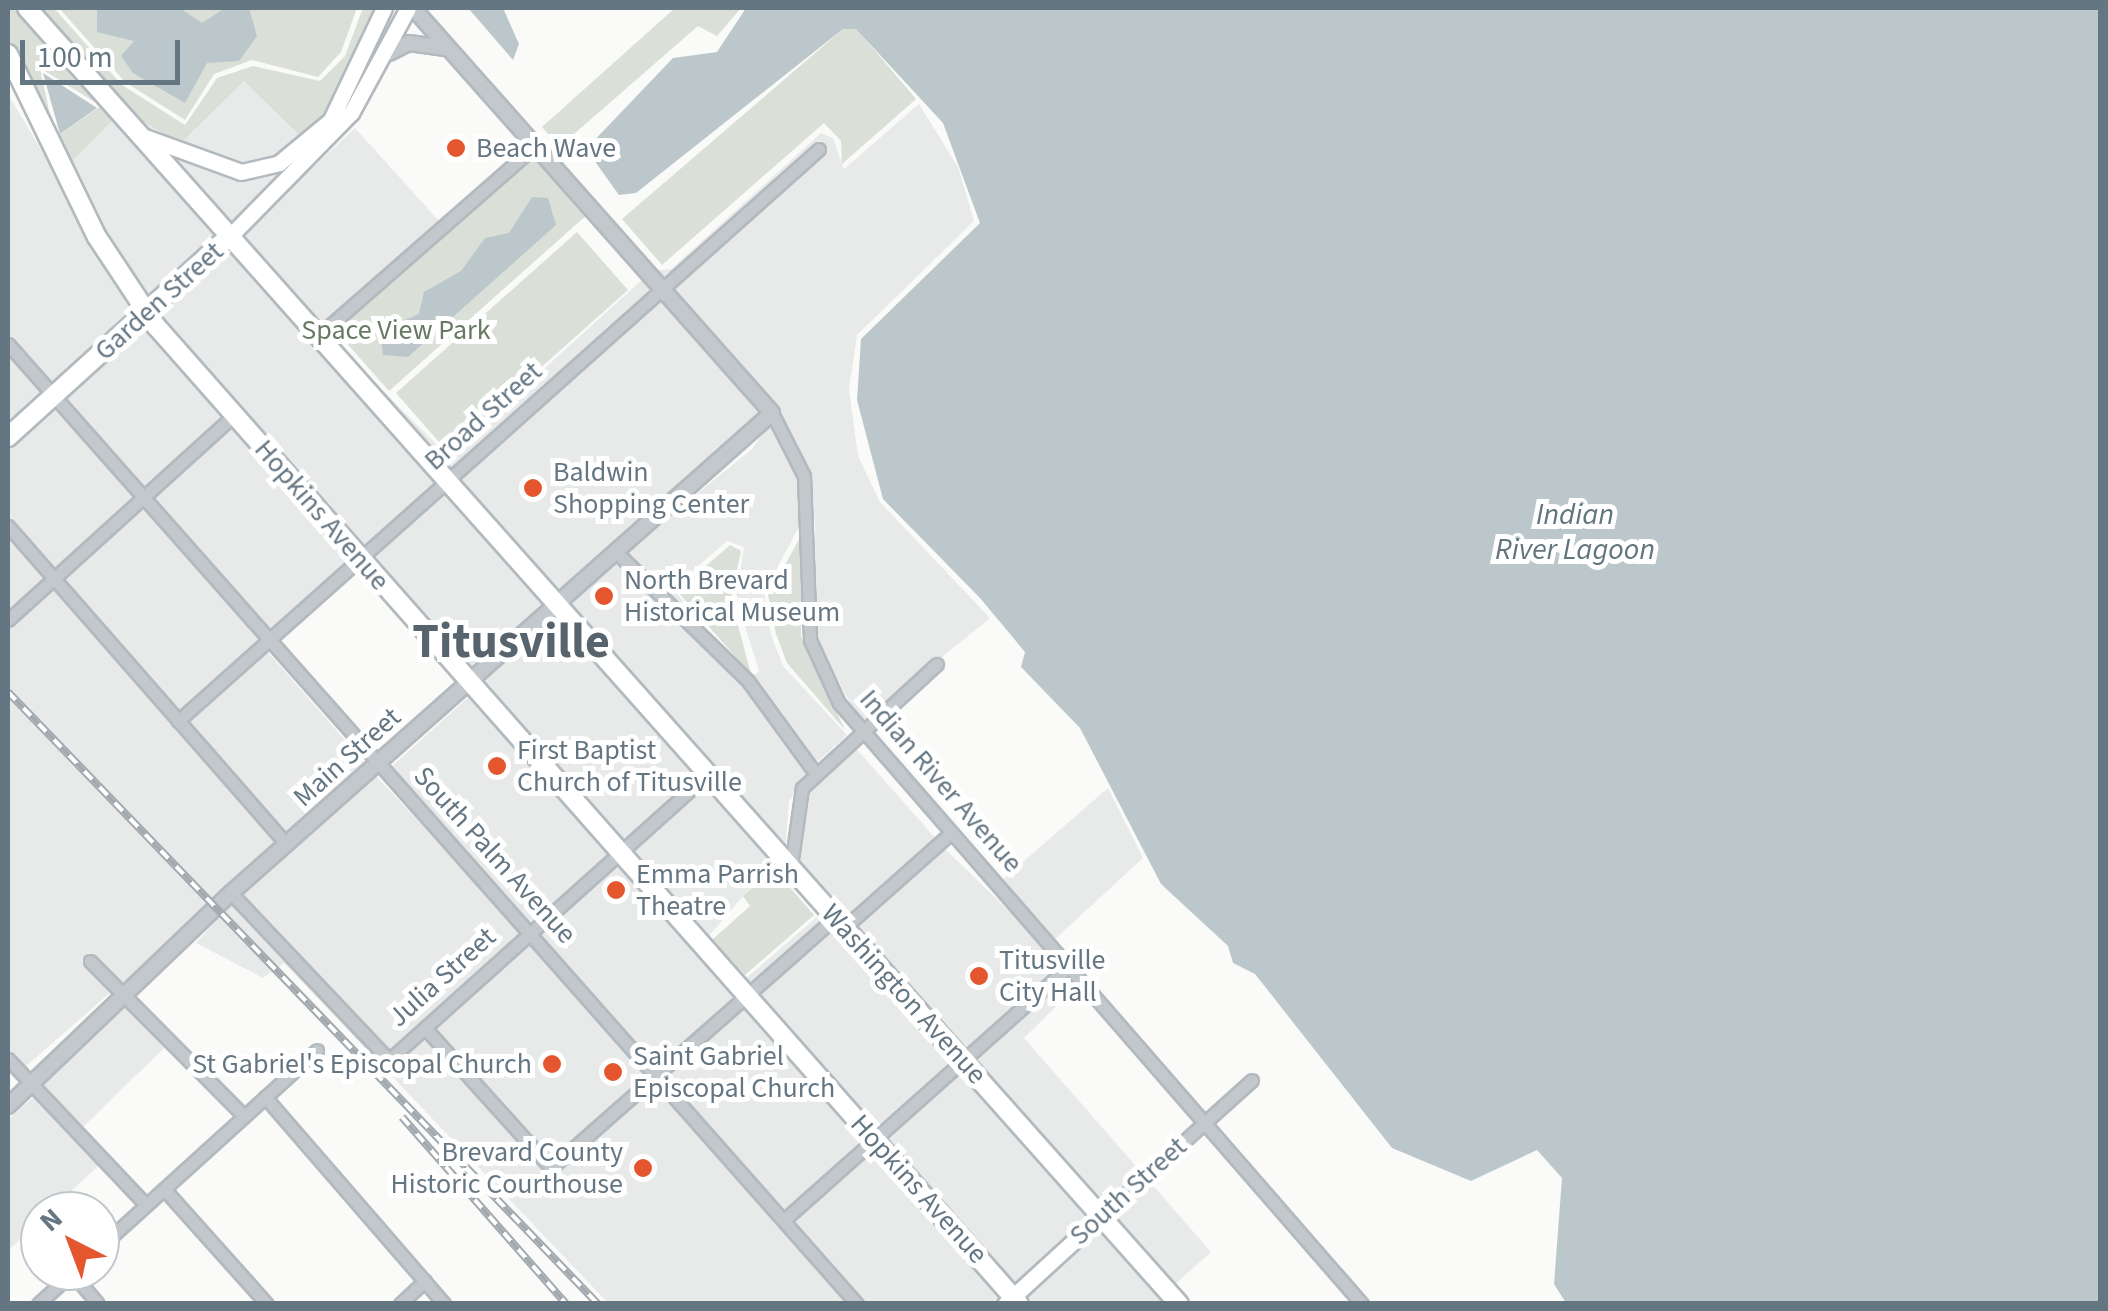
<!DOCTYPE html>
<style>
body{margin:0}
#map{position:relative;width:2108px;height:1311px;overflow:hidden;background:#fafaf8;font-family:"Source Sans 3",sans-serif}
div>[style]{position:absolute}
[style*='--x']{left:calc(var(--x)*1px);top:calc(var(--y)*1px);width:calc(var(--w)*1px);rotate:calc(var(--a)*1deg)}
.built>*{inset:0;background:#e8e9e9}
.green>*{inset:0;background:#dadfd7}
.water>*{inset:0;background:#bbc7cb}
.roads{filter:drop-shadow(2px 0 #b3babf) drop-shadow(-2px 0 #b3babf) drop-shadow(0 2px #b3babf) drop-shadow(0 -2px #b3babf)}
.minor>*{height:11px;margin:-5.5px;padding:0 5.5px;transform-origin:5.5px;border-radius:5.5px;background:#c3c8cc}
.tertiary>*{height:14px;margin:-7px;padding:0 7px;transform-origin:7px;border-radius:7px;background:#c3c8cc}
.secondary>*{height:15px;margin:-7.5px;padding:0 7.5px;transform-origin:7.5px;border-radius:7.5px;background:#fff}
.primary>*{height:18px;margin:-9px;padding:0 9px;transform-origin:9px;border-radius:9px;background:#fff}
.rail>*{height:8px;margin-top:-4px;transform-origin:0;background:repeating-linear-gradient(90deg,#fff 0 11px,#a2aab0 0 22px);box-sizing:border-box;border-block:2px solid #a2aab0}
.dots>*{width:28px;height:28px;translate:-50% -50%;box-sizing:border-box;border:5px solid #fff;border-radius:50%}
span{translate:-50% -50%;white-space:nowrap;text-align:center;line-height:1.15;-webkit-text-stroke:10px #fff;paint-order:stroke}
.poi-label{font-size:28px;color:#657683}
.left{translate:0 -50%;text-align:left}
.right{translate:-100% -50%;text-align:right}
.street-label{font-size:28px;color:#657683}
.park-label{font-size:28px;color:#687a64}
.water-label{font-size:30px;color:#60757c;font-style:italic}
.town-label{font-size:48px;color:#57646e;font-weight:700}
.frame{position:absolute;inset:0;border:10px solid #657683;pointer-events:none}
.north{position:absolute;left:20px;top:1191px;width:100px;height:100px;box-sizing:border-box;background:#fff;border:2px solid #c1c8cd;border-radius:50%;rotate:318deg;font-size:28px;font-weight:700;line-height:40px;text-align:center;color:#657683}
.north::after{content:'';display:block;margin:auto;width:35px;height:45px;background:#e4572e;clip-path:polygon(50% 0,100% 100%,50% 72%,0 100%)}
.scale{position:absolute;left:20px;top:40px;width:160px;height:45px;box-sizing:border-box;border:5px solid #657683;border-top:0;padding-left:12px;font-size:30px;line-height:35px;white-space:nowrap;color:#657683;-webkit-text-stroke:8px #fff;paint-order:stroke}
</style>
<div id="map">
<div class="built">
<div style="clip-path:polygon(244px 81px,303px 139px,276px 158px,241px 166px,207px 159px,143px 130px,124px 110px,180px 144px)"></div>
<div style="clip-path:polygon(8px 94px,137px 310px,54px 387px,8px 336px)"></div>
<div style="clip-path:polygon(919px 104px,958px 167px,974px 221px,857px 335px,849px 389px,858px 456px,880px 502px,990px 618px,861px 723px,816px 639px,815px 519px,797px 443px,670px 291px,827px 149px,819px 141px,661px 282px,652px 271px,671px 269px,821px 133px,833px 138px,844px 169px)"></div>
<div style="clip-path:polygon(116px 117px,222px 235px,146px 303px,69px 164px)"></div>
<div style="clip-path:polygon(355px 128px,439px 221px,319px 326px,239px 237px)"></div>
<div style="clip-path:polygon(162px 152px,243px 178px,305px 153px,230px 228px)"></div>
<div style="clip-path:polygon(230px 245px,441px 479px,361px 550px,153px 313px)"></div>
<div style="clip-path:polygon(644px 278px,653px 289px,449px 471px,328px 336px,448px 456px)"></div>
<div style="clip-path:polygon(661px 299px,763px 412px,558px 594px,457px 481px)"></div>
<div style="clip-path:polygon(145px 321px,225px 414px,145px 489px,62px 397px)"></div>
<div style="clip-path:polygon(8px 352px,46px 395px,8px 429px)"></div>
<div style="clip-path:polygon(54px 404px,137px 496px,56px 568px,8px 517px,8px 446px)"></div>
<div style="clip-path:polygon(771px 422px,798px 477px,803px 519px,764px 593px,771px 635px,783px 666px,847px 735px,815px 764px,752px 679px,759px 670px,736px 599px,744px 547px,727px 541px,673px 588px,692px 614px,668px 603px,624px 553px,752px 449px)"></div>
<div style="clip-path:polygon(234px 423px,353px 557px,271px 631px,153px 498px)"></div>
<div style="clip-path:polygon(449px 488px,550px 601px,470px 673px,369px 559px)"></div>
<div style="clip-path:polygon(145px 505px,262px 638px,178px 712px,64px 578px)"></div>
<div style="clip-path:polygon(8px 533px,48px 576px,8px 611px)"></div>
<div style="clip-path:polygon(616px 560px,743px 685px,807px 773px,789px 801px,785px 852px,567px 603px)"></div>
<div style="clip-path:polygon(56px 585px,278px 842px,184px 937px,120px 984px,89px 953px,82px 961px,112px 991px,24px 1068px,8px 1051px,8px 628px)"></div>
<div style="clip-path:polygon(558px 610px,701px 773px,621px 844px,478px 682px)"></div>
<div style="clip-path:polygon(267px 651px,366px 764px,286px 835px,186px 722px)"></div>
<div style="clip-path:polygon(473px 693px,612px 851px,530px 923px,391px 767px)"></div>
<div style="clip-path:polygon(854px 746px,936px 839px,845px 919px,797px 865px,807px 792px)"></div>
<div style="clip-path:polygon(374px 774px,522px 931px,388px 1051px,239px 894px)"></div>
<div style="clip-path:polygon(evenodd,709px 782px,827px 916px,747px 987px,629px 853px,709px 782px,771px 864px,819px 915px,744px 980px,707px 938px,771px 864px)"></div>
<div style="clip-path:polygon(1108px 788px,1143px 858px,1054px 940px,1001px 881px)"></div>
<div style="clip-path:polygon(944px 848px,1046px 947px,1038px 954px,1053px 972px,963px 1051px,853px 928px)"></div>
<div style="clip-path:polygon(621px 860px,738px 994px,656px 1067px,538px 933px)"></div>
<div style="clip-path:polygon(232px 902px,388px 1067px,425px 1036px,550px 1176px,656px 1084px,849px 1303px,608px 1303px,284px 963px,263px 978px,196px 943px)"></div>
<div style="clip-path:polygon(836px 925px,954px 1058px,873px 1130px,755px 996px)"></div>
<div style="clip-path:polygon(530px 940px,648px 1074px,551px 1159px,433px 1028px)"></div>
<div style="clip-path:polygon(1062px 981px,1071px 992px,1024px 1038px,1141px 1172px,1101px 1208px,971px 1060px)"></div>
<div style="clip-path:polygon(747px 1003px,865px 1137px,784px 1211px,664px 1077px)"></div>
<div style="clip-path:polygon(126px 1006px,166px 1046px,81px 1129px,39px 1085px)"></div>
<div style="clip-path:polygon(963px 1068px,1093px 1215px,1013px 1287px,882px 1139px)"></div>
<div style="clip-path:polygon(35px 1096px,100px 1164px,8px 1251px,8px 1119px)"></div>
<div style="clip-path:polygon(874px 1146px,1005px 1295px,997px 1303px,864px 1303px,792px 1221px)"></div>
<div style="clip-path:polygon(1149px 1181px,1211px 1252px,1172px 1287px,1110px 1217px)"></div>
<div style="clip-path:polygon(1101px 1224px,1171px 1303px,1026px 1304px,1021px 1297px)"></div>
</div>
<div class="green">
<div style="clip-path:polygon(8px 8px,20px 8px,116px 117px,69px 164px,56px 137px,101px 106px,40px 68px,54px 134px,8px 43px)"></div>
<div style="clip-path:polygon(35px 8px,54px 8px,122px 85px,185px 125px,217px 78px,253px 66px,320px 81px,345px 56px,363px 8px,377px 8px,327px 115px,303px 139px,244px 81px,180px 144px,124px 110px)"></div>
<div style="clip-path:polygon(59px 8px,357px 8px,341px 52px,318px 77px,252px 60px,214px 74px,185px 120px,125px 82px)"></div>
<div style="clip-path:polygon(675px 8px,741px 8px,717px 36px,698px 26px,559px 147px,542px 127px)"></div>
<div style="clip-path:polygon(856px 28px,916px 99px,842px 164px,841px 141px,824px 123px,662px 265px,622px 219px,843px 29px)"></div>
<div style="clip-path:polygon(536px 154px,589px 213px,389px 391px,335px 330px)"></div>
<div style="clip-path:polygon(577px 232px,628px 290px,447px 451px,396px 393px)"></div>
<div style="clip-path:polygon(801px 536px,801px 636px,845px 730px,787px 663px,776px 634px,768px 595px)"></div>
<div style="clip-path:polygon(730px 545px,741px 551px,731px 599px,751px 674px,677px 591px)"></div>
<div style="clip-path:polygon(773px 868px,814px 915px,745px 975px,712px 940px,750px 906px,743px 896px)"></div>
</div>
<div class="water">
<div style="clip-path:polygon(97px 8px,180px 8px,202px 23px,225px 8px,249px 8px,257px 36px,239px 61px,207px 63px,185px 103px,133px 73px,121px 56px,134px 41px,97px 32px)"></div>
<div style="clip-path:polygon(503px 8px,519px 44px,513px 60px,469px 9px)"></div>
<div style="clip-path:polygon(746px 8px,2100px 8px,2100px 1303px,1566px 1303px,1554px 1284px,1562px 1178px,1537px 1150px,1471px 1181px,1392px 1148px,1255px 974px,1233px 963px,1228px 946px,1161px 884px,1080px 728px,1021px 667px,1025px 652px,980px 598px,883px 499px,857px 400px,861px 339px,980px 223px,943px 123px,856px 29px,843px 29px,636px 193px,619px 195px,586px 149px,673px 58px,717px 52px)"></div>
<div style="clip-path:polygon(43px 73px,97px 108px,60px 134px)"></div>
<div style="clip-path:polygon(532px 197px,548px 198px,556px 225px,408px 357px,383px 355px,380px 331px,419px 314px,424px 292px,461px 271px,485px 238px,509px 233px)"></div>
</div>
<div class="roads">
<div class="minor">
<div style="--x:319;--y:335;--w:287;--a:-41.2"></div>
<div style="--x:8;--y:344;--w:1282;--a:48.51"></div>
<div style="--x:772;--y:413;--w:71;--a:63.1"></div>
<div style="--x:804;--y:476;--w:164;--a:87.9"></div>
<div style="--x:810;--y:640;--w:69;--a:65.3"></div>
<div style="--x:839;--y:703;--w:797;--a:48.97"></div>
<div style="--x:8;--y:526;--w:422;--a:48.8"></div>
<div style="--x:616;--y:552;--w:185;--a:44.3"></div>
<div style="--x:748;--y:681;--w:114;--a:53.9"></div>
<div style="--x:8;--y:620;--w:305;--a:-42.2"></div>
<div style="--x:178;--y:721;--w:859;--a:-41.74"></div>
<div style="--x:791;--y:866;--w:79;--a:-82"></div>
<div style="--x:802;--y:788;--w:183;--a:-42.6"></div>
<div style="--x:231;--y:893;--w:230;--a:46.6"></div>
<div style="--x:389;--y:1060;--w:430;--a:-41.9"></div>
<div style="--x:845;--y:927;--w:142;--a:-41.6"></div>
<div style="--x:90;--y:961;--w:218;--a:45.2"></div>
<div style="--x:425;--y:1028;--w:188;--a:48"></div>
<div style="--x:551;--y:1168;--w:380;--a:-41.4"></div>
<div style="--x:8;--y:1059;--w:201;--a:46.6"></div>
<div style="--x:265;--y:1097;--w:274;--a:49.1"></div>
<div style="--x:164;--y:1189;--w:154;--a:48.2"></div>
<div style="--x:1101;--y:1216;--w:203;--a:-42"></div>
<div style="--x:784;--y:1220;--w:382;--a:-41.7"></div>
<div style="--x:100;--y:1247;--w:293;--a:-42.2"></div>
<div style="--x:72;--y:1273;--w:40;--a:50"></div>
<div style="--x:38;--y:1304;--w:49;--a:-42.5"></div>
<div style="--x:400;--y:1304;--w:34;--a:-43"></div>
</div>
<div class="tertiary">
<div style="--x:389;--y:53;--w:22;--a:-27"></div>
<div style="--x:409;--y:43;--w:35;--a:8"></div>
<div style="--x:8;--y:1106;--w:308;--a:-43.7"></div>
<div style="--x:231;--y:893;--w:723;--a:-41.58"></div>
<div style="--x:772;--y:413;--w:541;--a:-131.55"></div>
</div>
<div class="secondary">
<div style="--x:327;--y:128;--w:133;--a:-64.6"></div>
<div style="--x:145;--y:137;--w:102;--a:20"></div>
<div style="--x:241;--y:172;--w:39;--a:-13"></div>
<div style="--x:279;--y:163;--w:69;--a:-39.7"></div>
<div style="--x:230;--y:236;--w:173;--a:-45.5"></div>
<div style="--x:351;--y:113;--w:119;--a:-61.5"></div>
<div style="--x:1005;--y:1304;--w:130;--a:-42.5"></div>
</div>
<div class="primary">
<div style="--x:27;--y:8;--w:1734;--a:48.37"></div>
<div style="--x:8;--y:54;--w:203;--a:64.1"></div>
<div style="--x:97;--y:237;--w:107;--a:56.5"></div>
<div style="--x:156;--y:326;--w:1304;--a:48.57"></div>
<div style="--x:8;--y:437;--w:299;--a:-42.2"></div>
</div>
</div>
<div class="rail">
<div style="--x:8;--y:692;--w:850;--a:46.05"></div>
<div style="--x:402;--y:1117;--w:249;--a:48.7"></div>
</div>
<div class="dots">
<div style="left:456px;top:148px;background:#e4572e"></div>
<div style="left:533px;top:488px;background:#e4572e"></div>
<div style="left:604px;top:596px;background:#e4572e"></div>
<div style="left:497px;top:766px;background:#e4572e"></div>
<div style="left:616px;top:890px;background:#e4572e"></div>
<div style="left:979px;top:976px;background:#e4572e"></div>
<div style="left:552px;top:1064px;background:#e4572e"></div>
<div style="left:613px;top:1072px;background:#e4572e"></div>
<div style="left:643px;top:1168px;background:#e4572e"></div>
</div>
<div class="poi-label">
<span class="left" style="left:476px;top:148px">Beach Wave</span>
<span class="left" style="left:553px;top:488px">Baldwin<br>Shopping Center</span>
<span class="left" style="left:624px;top:596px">North Brevard<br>Historical Museum</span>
<span class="left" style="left:517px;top:766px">First Baptist<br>Church of Titusville</span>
<span class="left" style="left:636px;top:890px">Emma Parrish<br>Theatre</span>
<span class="left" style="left:999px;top:976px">Titusville<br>City Hall</span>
<span class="left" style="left:633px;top:1072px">Saint Gabriel<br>Episcopal Church</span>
<span class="right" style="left:532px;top:1064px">St Gabriel's Episcopal Church</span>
<span class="right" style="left:623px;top:1168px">Brevard County<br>Historic Courthouse</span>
</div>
<div class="street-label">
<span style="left:159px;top:301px;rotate:-42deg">Garden Street</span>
<span style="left:483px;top:416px;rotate:-42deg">Broad Street</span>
<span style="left:322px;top:515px;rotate:49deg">Hopkins Avenue</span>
<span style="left:347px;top:757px;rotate:-42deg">Main Street</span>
<span style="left:941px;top:781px;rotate:49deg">Indian River Avenue</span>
<span style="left:495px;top:855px;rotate:48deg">South Palm Avenue</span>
<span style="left:442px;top:977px;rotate:-42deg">Julia Street</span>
<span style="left:904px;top:994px;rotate:48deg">Washington Avenue</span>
<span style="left:919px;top:1189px;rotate:48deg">Hopkins Avenue</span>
<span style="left:1128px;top:1191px;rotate:-42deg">South Street</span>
</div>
<div class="park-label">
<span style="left:396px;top:330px">Space View Park</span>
</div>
<div class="water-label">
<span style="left:1575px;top:532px">Indian<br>River Lagoon</span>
</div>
<div class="town-label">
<span style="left:511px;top:643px">Titusville</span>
</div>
<div class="frame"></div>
<div class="north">N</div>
<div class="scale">100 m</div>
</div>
